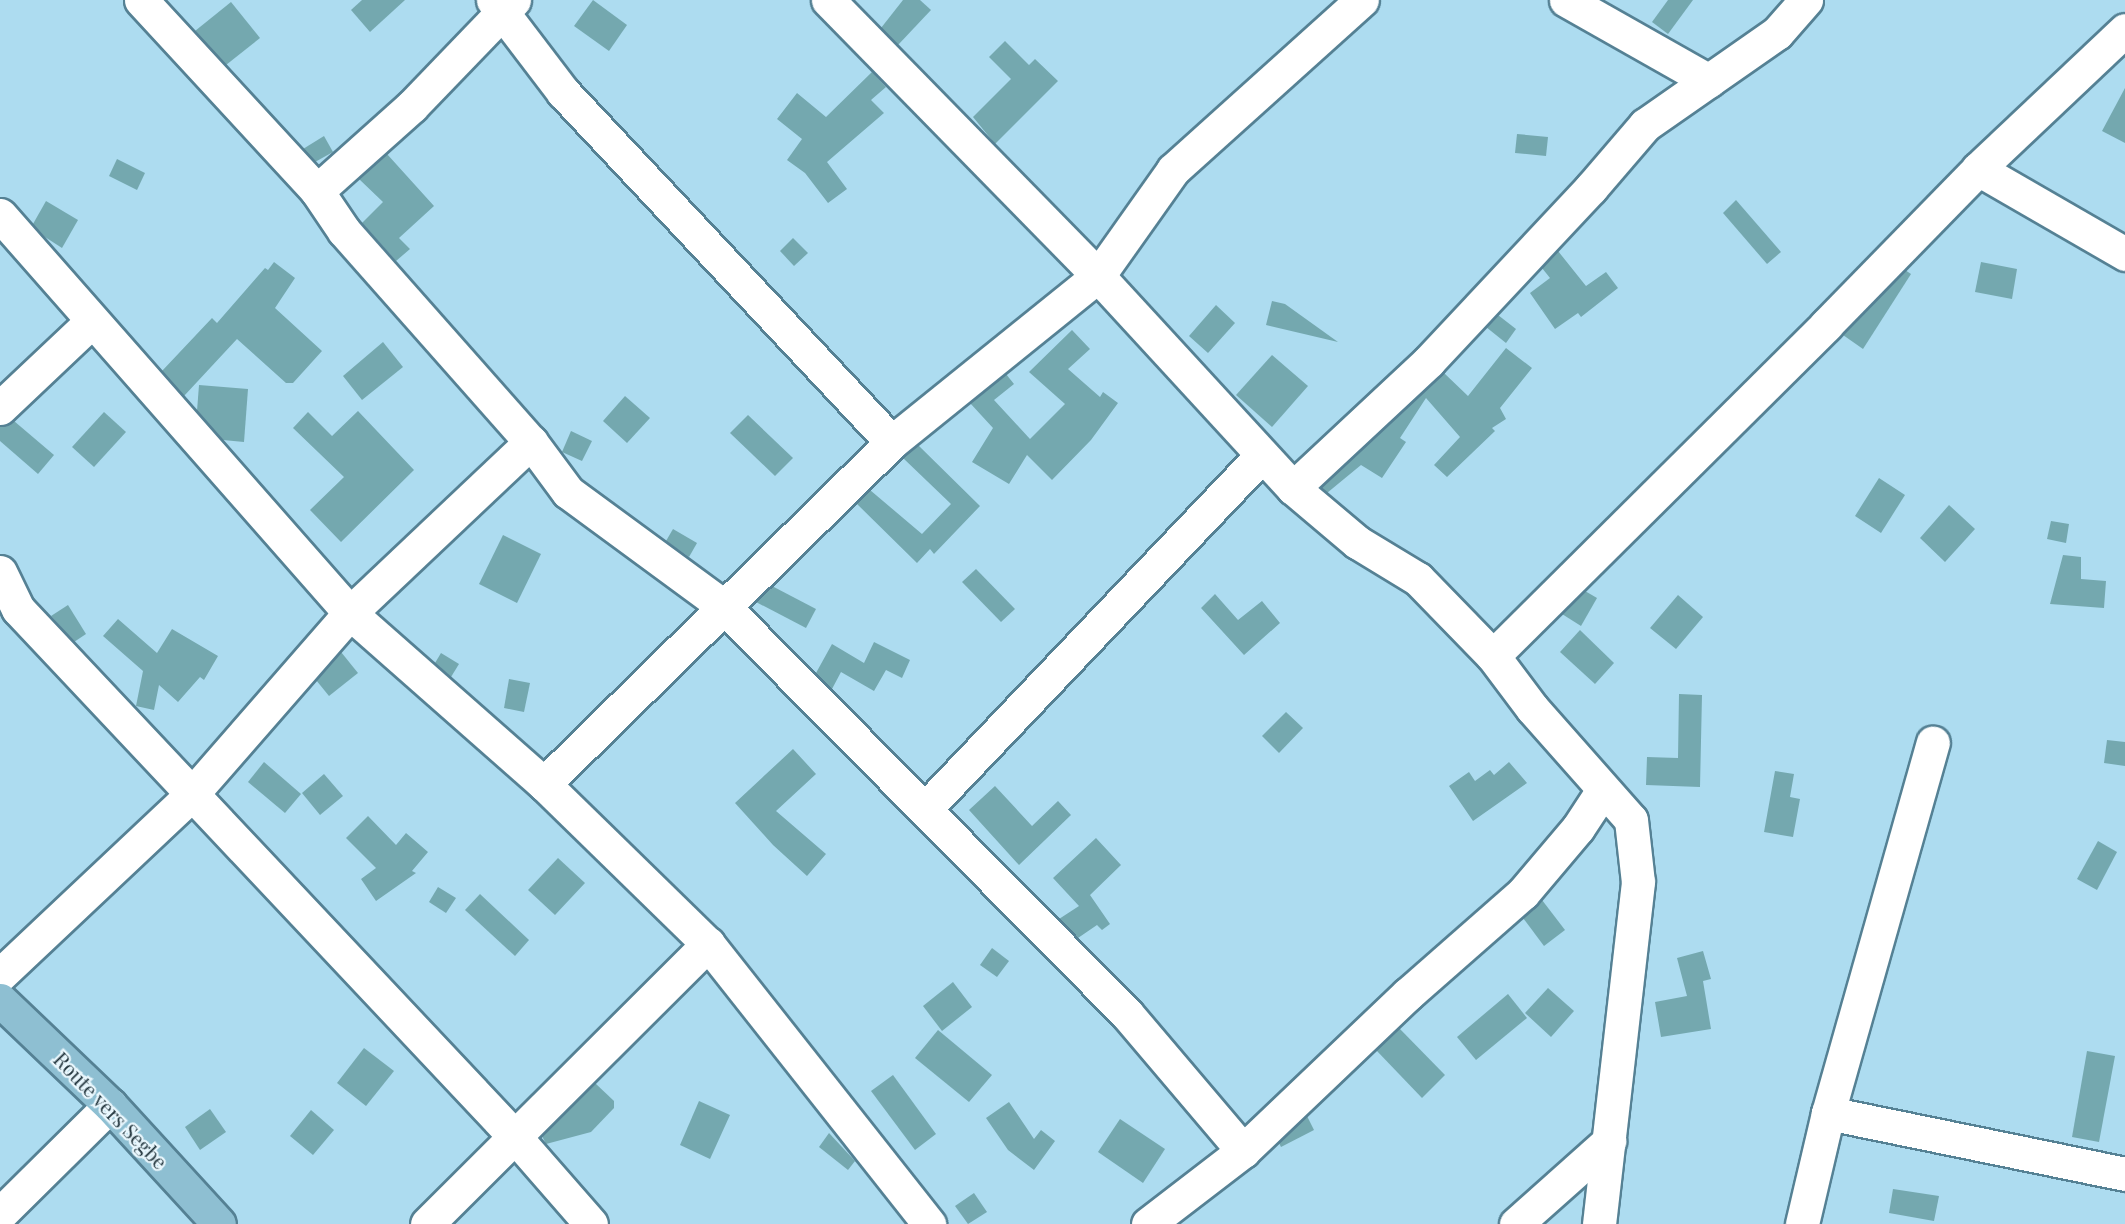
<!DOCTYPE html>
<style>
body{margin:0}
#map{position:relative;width:2125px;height:1224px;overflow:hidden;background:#addcf0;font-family:"Playfair Display",serif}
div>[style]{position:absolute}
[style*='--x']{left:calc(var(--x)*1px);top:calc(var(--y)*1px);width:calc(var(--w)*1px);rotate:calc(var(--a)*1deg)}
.building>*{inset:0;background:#74a8af}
.roads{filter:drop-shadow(2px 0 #558194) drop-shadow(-2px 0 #558194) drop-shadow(0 2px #558194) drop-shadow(0 -2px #558194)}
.minor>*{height:33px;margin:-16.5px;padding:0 16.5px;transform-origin:16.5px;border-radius:16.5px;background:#fff}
.major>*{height:33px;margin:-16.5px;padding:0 16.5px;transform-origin:16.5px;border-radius:16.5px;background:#8ebfd2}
span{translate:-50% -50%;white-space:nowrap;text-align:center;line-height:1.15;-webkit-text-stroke:4.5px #e9f7fd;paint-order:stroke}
.street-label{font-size:20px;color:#1f323a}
</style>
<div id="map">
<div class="building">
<div style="clip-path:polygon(362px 0,405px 0,370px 32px,351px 10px)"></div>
<div style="clip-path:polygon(593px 0,627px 25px,609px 51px,574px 26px)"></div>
<div style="clip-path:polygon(903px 0,920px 0,931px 10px,898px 45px,881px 28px)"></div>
<div style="clip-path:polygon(1668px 0,1693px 0,1668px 34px,1652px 22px)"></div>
<div style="clip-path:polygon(231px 2px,260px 38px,226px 65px,195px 31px)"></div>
<div style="clip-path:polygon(1005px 41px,1029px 65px,1035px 59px,1058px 81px,995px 144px,973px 117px,1011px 79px,989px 57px)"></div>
<div style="clip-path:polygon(872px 72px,886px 87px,871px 100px,884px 113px,827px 162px,847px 189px,828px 203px,805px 173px,787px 160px,802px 139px,777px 119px,797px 93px,826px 117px)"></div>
<div style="clip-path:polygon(2125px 88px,2125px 143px,2102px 131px)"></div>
<div style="clip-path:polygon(1517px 134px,1548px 137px,1546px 156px,1515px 153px)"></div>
<div style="clip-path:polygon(324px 136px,333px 152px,315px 162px,303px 149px)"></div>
<div style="clip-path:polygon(387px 154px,434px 206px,399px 238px,410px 249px,396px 261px,362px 223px,383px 202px,359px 179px)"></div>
<div style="clip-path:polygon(117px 159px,145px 173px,137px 190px,109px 176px)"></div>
<div style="clip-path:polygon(1736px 200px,1781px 252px,1767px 264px,1723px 213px)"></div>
<div style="clip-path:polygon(46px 201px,78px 220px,62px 248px,45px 237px,33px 224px)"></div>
<div style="clip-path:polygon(793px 238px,808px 253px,794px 266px,780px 251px)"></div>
<div style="clip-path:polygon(1558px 251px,1586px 286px,1606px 272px,1618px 288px,1581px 317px,1578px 313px,1555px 329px,1530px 293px,1550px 278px,1542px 268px)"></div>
<div style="clip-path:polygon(274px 262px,295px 278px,275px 308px,322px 351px,293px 383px,286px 383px,237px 339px,184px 396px,162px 371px,212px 318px,217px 323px,265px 268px,268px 270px)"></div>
<div style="clip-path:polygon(1981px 262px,2017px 269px,2012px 299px,1975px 292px)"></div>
<div style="clip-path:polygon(1905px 270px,1911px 274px,1863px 349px,1843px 335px)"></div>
<div style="clip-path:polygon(1272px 301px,1285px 304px,1338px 342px,1266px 325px)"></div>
<div style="clip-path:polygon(1216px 305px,1235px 323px,1208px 353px,1189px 336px)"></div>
<div style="clip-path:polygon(1498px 315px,1516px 329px,1506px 343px,1486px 327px)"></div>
<div style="clip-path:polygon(1072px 330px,1090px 349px,1068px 369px,1100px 397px,1103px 392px,1118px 403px,1091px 440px,1052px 480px,1027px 455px,1009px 484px,972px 462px,993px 428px,970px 403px,1006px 374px,1014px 384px,994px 400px,1030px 439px,1065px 404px,1029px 372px)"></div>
<div style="clip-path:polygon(383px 342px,403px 367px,362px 400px,343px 376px)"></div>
<div style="clip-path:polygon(1506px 348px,1532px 368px,1500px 408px,1506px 419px,1492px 428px,1495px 431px,1447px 477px,1434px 465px,1460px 437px,1426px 398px,1400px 438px,1406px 442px,1382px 478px,1361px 465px,1327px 493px,1321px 487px,1444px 373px,1468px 396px)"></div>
<div style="clip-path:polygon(1272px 355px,1308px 386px,1272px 427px,1236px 395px)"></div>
<div style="clip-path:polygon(199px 385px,248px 389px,244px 442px,223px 440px,197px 411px)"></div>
<div style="clip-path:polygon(625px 396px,650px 418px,627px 443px,603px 421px)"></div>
<div style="clip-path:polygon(358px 411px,414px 470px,341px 542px,310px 510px,344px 477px,293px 428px,308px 412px,332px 436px)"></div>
<div style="clip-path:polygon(104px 412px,126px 432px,94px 467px,72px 447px)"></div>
<div style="clip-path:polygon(748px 415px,793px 458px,775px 476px,730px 433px)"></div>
<div style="clip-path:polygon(14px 421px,54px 455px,38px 474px,0 441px,0 426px)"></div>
<div style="clip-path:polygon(571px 431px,592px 441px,582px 461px,562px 452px)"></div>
<div style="clip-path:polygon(918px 445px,980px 506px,934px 554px,930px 549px,917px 563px,856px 503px,870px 490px,922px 534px,951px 504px,903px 458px)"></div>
<div style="clip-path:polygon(1879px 478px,1905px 495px,1881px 533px,1855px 516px)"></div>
<div style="clip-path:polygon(1949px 505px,1975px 529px,1945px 562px,1920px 538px)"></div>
<div style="clip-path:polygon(2051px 521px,2069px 524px,2066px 543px,2047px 539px)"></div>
<div style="clip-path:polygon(673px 529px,697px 543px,689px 557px,666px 541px)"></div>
<div style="clip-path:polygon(503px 535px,541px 554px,517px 603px,479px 584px)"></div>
<div style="clip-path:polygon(2063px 555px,2081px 557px,2081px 579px,2106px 581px,2104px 608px,2050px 604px)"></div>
<div style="clip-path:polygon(976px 569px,1015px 609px,1001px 622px,962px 582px)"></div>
<div style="clip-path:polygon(772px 586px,816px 609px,806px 628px,756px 602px)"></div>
<div style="clip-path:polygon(1585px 591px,1597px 598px,1581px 626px,1562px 614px)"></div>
<div style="clip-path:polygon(1215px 594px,1238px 620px,1262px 601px,1280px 623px,1244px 655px,1201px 608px)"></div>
<div style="clip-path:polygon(1678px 595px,1703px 617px,1676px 649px,1650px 628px)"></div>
<div style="clip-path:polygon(68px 605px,86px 634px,74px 642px,51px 616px)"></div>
<div style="clip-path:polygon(118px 619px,157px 653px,172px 629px,218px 656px,204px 680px,200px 677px,178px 702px,159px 685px,154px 710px,136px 706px,143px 671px,103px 636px)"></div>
<div style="clip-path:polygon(1580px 630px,1614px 663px,1595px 684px,1560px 652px)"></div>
<div style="clip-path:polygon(874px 642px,910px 660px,902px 678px,886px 670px,874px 691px,841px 672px,832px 689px,816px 673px,832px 644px,864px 663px)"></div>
<div style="clip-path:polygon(341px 652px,358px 673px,329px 696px,316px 680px)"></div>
<div style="clip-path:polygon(441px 653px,459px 664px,451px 677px,435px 663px)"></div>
<div style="clip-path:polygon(509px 679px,530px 683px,524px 712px,504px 708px)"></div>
<div style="clip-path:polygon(1679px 694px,1702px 695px,1700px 787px,1646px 785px,1647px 757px,1678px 758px)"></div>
<div style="clip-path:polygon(1286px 712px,1303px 728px,1279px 753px,1262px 736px)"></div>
<div style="clip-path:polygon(2107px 740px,2125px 742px,2125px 766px,2104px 763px)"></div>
<div style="clip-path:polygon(793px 749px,816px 774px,776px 811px,826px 854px,807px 876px,773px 845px,735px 803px)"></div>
<div style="clip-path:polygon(264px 762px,301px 794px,285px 813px,248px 782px)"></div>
<div style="clip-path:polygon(1509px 762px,1527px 783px,1473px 821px,1449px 786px,1469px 772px,1475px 781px,1490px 770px,1494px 775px)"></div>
<div style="clip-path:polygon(1775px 771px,1794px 774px,1790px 797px,1800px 799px,1793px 837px,1764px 832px)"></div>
<div style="clip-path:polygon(324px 774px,343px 796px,320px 815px,302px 793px)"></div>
<div style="clip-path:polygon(995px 786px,1032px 826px,1058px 801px,1071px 815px,1019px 865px,969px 810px)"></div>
<div style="clip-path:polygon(368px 816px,396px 845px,406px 833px,428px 852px,412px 871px,416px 873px,376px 901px,361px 879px,376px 868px,346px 838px)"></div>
<div style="clip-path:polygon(1096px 838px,1121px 865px,1090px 895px,1110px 924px,1102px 930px,1097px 925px,1078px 938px,1059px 919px,1079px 906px,1053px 878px)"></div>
<div style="clip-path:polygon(2098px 841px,2117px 852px,2097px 890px,2077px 879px)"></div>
<div style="clip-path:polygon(558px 858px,585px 883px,555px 915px,528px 890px)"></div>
<div style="clip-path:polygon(438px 887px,456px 898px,446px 913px,429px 902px)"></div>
<div style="clip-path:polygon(480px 894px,529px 940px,515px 956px,465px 910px)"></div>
<div style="clip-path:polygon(1542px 900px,1565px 930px,1544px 946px,1523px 918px)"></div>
<div style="clip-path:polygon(992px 948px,1009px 961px,997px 977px,980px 965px)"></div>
<div style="clip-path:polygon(1703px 951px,1711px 979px,1703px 981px,1711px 1029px,1661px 1037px,1655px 1002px,1687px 996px,1677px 958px)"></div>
<div style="clip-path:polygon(953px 982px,972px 1007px,942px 1031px,923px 1006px)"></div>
<div style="clip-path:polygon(1548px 988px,1574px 1011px,1551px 1037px,1525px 1013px)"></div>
<div style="clip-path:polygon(1508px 994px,1527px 1018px,1476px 1060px,1457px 1037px)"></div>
<div style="clip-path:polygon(1399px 1028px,1445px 1075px,1422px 1098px,1376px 1050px)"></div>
<div style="clip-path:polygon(938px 1030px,992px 1075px,969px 1102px,915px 1058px)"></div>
<div style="clip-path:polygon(364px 1048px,394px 1071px,366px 1106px,337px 1083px)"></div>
<div style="clip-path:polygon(2087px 1051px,2115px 1056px,2099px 1142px,2072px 1137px)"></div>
<div style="clip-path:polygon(893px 1075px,936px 1134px,915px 1150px,871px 1091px)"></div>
<div style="clip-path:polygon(595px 1083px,614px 1101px,614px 1108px,591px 1132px,546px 1144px,542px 1136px)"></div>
<div style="clip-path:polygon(699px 1101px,730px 1115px,710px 1159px,680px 1145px)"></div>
<div style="clip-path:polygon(1009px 1102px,1034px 1139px,1041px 1130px,1055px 1141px,1034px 1170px,1008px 1150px,986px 1118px)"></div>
<div style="clip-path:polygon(210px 1109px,226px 1132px,200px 1150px,185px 1127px)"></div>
<div style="clip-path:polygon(311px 1110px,334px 1130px,313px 1155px,290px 1136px)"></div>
<div style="clip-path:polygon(1307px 1116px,1314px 1130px,1281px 1147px,1279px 1143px)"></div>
<div style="clip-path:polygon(1120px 1119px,1165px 1149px,1143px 1183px,1098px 1152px)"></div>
<div style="clip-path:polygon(829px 1133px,855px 1161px,848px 1170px,819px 1147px)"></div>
<div style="clip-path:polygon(1893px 1189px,1939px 1196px,1934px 1221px,1889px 1213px)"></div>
<div style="clip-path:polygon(974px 1193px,987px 1212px,968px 1224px,955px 1206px)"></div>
</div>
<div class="roads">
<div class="minor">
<div style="--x:141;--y:0;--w:260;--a:47.3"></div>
<div style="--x:317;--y:191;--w:48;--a:56"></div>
<div style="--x:344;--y:231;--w:282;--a:48.5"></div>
<div style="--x:531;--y:442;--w:62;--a:53.5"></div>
<div style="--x:568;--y:492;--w:192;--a:36.3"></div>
<div style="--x:723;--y:606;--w:574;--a:45.28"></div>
<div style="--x:1127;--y:1014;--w:180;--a:49.7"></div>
<div style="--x:493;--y:0;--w:116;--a:52.7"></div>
<div style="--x:563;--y:92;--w:480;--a:46.8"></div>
<div style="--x:828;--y:0;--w:386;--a:45.6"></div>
<div style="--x:1098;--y:276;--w:288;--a:47.4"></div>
<div style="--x:1293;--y:488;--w:84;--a:40.2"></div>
<div style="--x:1357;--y:542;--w:71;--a:31.2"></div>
<div style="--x:1418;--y:579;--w:107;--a:45.8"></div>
<div style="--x:1493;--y:656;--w:65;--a:53.1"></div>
<div style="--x:1532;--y:708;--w:149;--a:48.5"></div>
<div style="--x:1631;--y:820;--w:62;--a:83.6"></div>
<div style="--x:1638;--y:882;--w:344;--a:96.5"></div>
<div style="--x:1566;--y:0;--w:164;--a:29.5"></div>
<div style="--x:1978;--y:169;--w:170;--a:30"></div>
<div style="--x:317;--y:191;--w:127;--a:-41.8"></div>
<div style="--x:412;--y:106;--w:147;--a:-46.1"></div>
<div style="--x:0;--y:215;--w:530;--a:48.67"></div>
<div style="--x:350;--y:613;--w:259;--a:41.4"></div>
<div style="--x:544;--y:784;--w:229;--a:44.3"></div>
<div style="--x:708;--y:944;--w:357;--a:51.7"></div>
<div style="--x:0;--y:408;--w:125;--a:-43.4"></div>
<div style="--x:1293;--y:488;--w:186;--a:-43"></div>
<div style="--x:1429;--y:361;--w:237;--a:-46.9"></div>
<div style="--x:1591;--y:188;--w:83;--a:-49.4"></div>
<div style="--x:1645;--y:125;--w:161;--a:-34.9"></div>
<div style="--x:1777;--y:33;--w:44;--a:-48.7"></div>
<div style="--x:0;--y:572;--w:41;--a:64.1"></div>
<div style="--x:18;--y:609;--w:727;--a:46.73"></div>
<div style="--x:516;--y:1138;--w:114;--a:48.9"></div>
<div style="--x:1493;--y:656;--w:470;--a:-44.8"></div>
<div style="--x:1826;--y:325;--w:218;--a:-45.7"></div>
<div style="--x:1978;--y:169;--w:202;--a:-43.4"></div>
<div style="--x:544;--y:784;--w:488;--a:-44.5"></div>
<div style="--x:892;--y:442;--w:265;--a:-38.9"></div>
<div style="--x:1098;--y:276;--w:130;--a:-54.7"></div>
<div style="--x:1173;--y:170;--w:254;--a:-42"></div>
<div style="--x:926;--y:808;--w:487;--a:-46.4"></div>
<div style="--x:0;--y:975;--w:264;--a:-43.3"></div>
<div style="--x:192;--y:794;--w:240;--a:-48.9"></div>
<div style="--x:350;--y:613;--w:249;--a:-43.4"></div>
<div style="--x:1828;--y:1113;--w:303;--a:11.6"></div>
<div style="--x:0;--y:1214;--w:155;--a:-44.7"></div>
<div style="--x:427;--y:1224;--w:397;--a:-44.9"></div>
<div style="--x:1148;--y:1224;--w:120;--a:-37.5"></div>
<div style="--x:1243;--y:1151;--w:228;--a:-43.6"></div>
<div style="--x:1408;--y:994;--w:153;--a:-41.3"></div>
<div style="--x:1523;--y:893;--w:85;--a:-49.8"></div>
<div style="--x:1578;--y:828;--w:45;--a:-56.7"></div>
<div style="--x:1516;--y:1224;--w:125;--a:-41.7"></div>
<div style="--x:1802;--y:1224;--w:114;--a:-76.8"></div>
<div style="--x:1828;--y:1113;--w:385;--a:-74.2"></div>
</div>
<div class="major">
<div style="--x:0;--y:1000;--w:152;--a:43.7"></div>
<div style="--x:110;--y:1105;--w:161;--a:47.5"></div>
</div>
</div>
<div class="street-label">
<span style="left:111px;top:1110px;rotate:46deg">Route vers Segbe</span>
</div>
</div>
